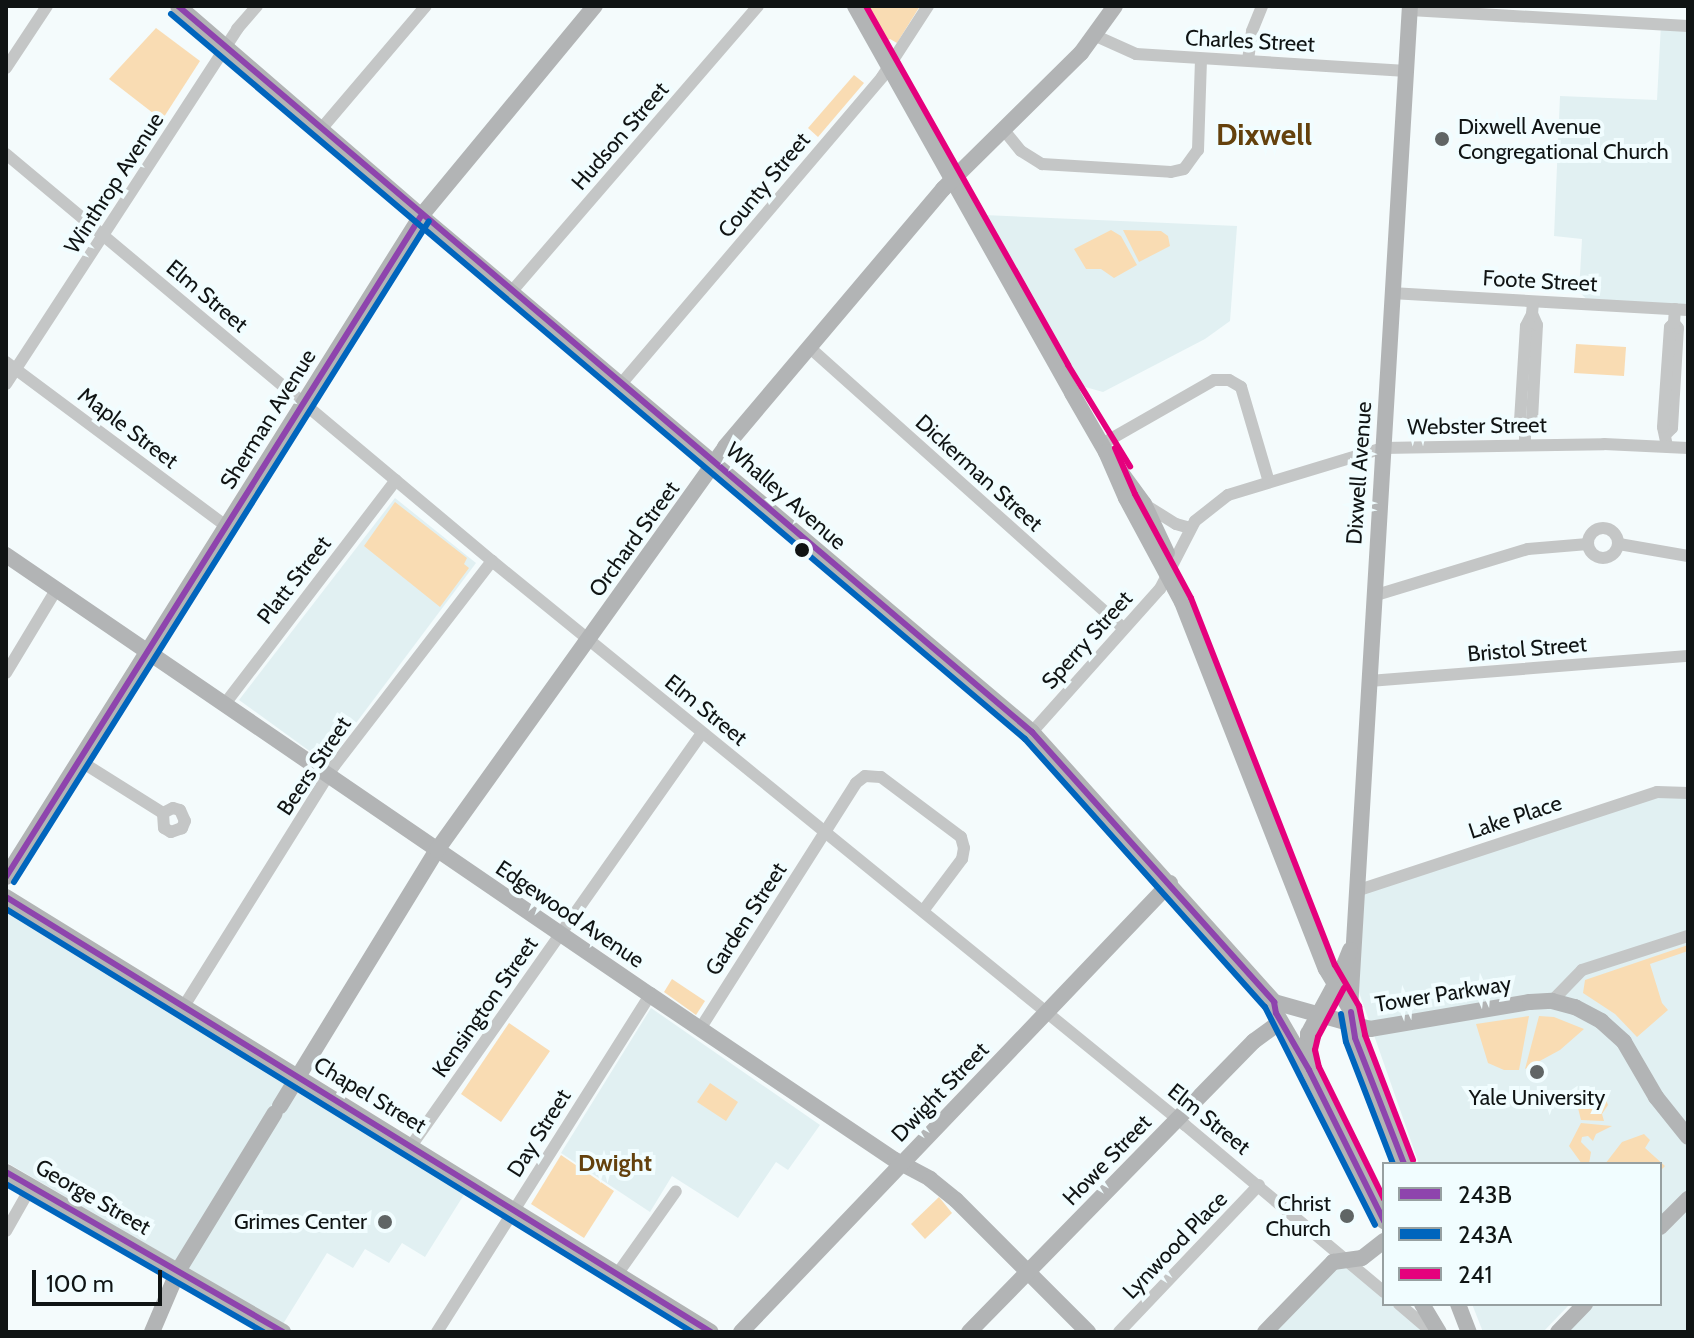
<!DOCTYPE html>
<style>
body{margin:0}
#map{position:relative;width:1694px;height:1338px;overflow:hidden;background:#f4fbfc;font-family:Cabin,sans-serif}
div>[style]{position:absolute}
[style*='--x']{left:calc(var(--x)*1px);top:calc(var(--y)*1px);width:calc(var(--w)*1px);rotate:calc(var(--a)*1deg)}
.built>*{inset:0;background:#e1f0f2}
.green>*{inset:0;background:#f9dcb3}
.minor>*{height:12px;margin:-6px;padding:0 6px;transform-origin:6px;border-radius:6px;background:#c4c6c6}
.minor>.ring{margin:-6px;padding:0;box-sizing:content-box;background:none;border:12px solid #c4c6c6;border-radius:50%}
.major>*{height:16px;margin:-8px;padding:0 8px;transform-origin:8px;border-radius:8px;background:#b2b4b5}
.bus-1>*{height:6px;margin:-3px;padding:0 3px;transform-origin:3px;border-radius:3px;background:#8e44ad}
.bus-2>*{height:6px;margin:-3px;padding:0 3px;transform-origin:3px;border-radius:3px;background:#0065bd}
.bus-3>*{height:6px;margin:-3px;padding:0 3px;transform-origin:3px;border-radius:3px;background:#e5007d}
.dots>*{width:22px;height:22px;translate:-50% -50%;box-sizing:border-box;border:4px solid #f1fdff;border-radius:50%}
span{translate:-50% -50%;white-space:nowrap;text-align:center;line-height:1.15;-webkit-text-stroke:8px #f1fdff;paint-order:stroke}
.street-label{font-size:22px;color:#101414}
.poi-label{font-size:22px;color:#101414}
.left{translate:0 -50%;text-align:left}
.right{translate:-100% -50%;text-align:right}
.neighbourhood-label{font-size:24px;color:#64410d;font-weight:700}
.district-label{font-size:30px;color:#64410d;font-weight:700}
.frame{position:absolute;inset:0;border:8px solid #101414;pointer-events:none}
.legend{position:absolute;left:1382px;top:1162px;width:280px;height:144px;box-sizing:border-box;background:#f1fdff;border:2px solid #97a0a1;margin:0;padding:10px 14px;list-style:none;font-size:24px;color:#101414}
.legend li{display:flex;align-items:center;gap:16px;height:40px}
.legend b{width:40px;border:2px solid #97a0a1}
.scale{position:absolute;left:32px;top:1270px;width:130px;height:36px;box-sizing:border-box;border:4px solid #101414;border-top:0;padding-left:10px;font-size:24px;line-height:28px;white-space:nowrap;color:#101414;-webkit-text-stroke:6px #f1fdff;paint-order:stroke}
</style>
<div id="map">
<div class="built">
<div style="clip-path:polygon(1661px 24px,1688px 26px,1688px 310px,1592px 304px,1579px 292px,1582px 239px,1554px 236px,1560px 96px,1657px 100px)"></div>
<div style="clip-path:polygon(984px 215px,1237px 226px,1230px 321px,1205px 339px,1103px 392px,1078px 385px)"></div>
<div style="clip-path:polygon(395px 498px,476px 563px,326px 763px,239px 700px)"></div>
<div style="clip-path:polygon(1657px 792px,1688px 793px,1688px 1332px,1558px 1332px,1585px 1304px,1660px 1304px,1660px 1164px,1419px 1164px,1354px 978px,1356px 891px)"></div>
<div style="clip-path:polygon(6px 906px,465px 1193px,425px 1257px,402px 1243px,389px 1263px,365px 1249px,353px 1268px,327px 1253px,283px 1324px,6px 1162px)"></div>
<div style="clip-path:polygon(651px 1008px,820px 1125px,788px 1170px,776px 1162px,738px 1218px,672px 1176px,650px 1212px,561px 1153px)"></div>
<div style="clip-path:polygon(1340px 1259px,1384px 1292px,1384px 1304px,1399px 1304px,1432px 1332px,1265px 1332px)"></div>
<div style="clip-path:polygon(1472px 1304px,1570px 1304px,1543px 1332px,1483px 1332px)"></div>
</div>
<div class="green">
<div style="clip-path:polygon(862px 6px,920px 6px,897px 43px,890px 39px,883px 43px)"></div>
<div style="clip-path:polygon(156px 28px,200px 61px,162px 120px,109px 79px)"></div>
<div style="clip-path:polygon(854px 75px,864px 83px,818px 137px,808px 128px)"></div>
<div style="clip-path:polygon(1111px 230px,1121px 236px,1137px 265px,1114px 278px,1101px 269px,1086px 269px,1074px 249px)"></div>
<div style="clip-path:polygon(1123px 230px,1161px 231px,1168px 236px,1170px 246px,1139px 262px)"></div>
<div style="clip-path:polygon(1576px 344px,1626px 347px,1624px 376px,1574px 373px)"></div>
<div style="clip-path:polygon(395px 502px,467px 558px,464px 564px,469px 568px,440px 607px,364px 546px)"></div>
<div style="clip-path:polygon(1688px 945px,1688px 951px,1650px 964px,1662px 1003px,1668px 1010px,1637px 1037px,1615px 1014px,1583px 993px,1585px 980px)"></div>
<div style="clip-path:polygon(672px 979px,705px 1001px,696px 1015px,664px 992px)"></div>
<div style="clip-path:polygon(1529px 1016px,1519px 1070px,1504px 1070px,1488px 1063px,1476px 1024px)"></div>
<div style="clip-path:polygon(1539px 1016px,1554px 1017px,1584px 1029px,1560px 1050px,1525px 1069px)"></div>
<div style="clip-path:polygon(509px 1023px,550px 1051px,501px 1122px,461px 1094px)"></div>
<div style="clip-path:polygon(710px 1083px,738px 1102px,726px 1121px,697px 1102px)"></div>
<div style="clip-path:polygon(1586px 1090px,1599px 1101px,1606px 1100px,1608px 1105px,1602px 1114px,1604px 1121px,1581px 1120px,1577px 1104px)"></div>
<div style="clip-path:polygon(1581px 1123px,1612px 1126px,1596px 1134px,1593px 1141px,1588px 1136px,1582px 1137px,1581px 1142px,1591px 1152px,1589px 1164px,1582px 1164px,1569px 1146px)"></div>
<div style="clip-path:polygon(1644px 1134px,1650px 1140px,1645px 1148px,1665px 1166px,1660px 1171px,1660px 1164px,1605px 1164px,1622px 1142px)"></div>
<div style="clip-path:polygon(561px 1155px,614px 1191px,584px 1238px,531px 1204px)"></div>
<div style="clip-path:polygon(939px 1197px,952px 1213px,925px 1239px,911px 1224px)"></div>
</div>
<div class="minor">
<div style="--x:1410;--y:10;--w:278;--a:3.3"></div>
<div style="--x:1096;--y:36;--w:44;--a:24.2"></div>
<div style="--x:1136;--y:54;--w:271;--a:3.6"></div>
<div style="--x:1248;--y:60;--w:29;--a:-82"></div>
<div style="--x:1252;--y:31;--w:27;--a:-68"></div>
<div style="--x:6;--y:68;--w:74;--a:-56.5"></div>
<div style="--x:322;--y:128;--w:160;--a:-49.6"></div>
<div style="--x:1003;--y:129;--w:28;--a:51"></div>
<div style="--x:1021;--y:151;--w:25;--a:32"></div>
<div style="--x:1042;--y:164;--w:129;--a:3.5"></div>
<div style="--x:1171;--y:172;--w:13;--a:-13"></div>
<div style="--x:1184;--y:169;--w:24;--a:-54"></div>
<div style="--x:1198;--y:150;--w:91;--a:-88.1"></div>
<div style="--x:6;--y:154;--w:634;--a:39.94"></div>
<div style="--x:492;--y:561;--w:894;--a:39.14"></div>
<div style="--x:1185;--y:1125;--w:260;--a:40"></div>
<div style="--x:512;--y:291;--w:376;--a:-49.2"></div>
<div style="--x:1391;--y:293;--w:297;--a:3.3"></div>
<div style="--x:809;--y:347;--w:421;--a:41.8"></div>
<div style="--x:6;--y:362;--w:274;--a:36.7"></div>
<div style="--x:6;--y:384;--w:424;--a:-56.9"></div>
<div style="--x:237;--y:29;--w:30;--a:-49"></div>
<div style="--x:621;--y:384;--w:403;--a:-49.6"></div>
<div style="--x:882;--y:77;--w:85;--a:-57.1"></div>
<div style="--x:1525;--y:431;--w:13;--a:-58"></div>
<div style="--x:1532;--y:420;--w:95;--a:-87"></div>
<div style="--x:1537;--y:325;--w:12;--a:-114"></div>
<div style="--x:1667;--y:433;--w:7;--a:-45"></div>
<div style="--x:1672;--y:428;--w:100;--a:-86.6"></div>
<div style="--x:1678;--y:328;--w:6;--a:-129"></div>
<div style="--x:1102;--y:444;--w:129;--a:-29.7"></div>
<div style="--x:1214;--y:380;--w:15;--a:0"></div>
<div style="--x:1229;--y:380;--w:14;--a:30"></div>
<div style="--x:1241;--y:387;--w:99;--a:73.6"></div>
<div style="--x:1525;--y:445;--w:14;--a:-90"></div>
<div style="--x:1525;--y:431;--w:11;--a:-117"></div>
<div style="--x:1520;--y:421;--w:95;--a:-86.4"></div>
<div style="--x:1526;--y:326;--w:13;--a:-63"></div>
<div style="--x:1532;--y:314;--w:12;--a:-85"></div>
<div style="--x:1667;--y:446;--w:19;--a:-102"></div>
<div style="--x:1663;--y:427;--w:100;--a:-86"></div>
<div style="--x:1670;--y:327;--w:6;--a:-45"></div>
<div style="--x:1674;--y:323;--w:14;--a:-86"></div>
<div style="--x:1147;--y:506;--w:34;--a:32"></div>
<div style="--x:1176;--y:524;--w:15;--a:16"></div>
<div class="ring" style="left:1588px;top:528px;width:18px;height:18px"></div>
<div style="--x:1619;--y:544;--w:70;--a:9.9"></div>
<div style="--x:1373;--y:596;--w:162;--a:-16.9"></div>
<div style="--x:1528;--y:549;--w:60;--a:-4.8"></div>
<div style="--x:6;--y:673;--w:97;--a:-58.9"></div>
<div style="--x:1369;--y:681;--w:320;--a:-4.5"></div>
<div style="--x:224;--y:705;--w:283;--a:-52.6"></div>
<div style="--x:1032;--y:732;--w:192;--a:-48.2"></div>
<div style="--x:1160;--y:589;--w:76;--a:-62.8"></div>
<div style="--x:1195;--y:521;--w:42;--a:-38.2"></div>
<div style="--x:1228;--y:495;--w:162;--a:-16.9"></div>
<div style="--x:1383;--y:448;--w:221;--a:-1"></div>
<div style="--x:1604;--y:444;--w:84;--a:2.7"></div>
<div style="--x:80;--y:761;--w:98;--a:32.1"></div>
<div style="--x:163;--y:813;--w:11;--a:-27"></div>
<div style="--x:173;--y:808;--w:7;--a:16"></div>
<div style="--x:180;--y:810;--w:12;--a:66"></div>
<div style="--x:185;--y:821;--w:8;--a:113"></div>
<div style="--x:182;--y:828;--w:12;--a:160"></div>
<div style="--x:171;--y:832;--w:8;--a:-150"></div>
<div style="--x:164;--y:828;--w:15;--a:-94"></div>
<div style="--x:1356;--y:891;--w:317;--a:-18.2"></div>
<div style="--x:1657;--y:792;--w:31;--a:2"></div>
<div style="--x:1552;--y:1001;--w:43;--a:-45.9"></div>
<div style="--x:1582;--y:970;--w:111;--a:-17.8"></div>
<div style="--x:184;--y:1006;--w:283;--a:-58"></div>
<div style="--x:334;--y:766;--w:259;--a:-52.4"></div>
<div style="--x:700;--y:1029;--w:291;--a:-57.6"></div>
<div style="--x:856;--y:783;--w:11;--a:-38"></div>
<div style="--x:865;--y:776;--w:16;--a:4"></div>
<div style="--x:881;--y:777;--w:100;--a:36.9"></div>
<div style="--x:961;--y:837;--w:11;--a:75"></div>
<div style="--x:964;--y:848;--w:11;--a:100"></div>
<div style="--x:962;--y:859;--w:65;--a:126.9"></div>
<div style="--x:411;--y:1146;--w:505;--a:-54.83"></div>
<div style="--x:6;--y:1231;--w:51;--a:-60.4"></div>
<div style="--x:618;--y:1273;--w:100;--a:-54.7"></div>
<div style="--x:1399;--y:1304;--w:43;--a:40.3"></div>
<div style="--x:437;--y:1332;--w:399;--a:-57.7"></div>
<div style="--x:1119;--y:1332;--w:203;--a:-46.4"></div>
</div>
<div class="major">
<div style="--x:178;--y:6;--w:321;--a:40.8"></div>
<div style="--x:421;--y:216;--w:800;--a:40.18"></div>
<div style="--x:1032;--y:732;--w:363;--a:48.1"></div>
<div style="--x:1274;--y:1002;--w:11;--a:80"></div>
<div style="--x:1276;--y:1013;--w:66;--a:59.9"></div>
<div style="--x:1309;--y:1070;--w:169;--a:63.6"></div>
<div style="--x:855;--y:6;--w:444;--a:60.7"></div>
<div style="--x:1072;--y:393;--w:68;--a:60"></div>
<div style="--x:1106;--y:452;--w:64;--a:53.8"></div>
<div style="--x:1144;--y:504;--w:54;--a:64.9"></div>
<div style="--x:1106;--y:452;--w:50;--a:66.5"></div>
<div style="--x:1126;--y:498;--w:118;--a:61.7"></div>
<div style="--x:1182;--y:602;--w:394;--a:68.6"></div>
<div style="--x:1326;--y:969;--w:47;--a:59"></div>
<div style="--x:1350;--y:1009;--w:29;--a:80"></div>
<div style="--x:1355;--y:1038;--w:135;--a:68.7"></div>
<div style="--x:6;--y:555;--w:780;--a:34.34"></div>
<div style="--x:650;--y:995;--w:295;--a:34"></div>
<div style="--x:895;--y:1160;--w:40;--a:28"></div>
<div style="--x:930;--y:1179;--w:33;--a:39"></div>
<div style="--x:956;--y:1200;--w:187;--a:45"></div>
<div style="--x:6;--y:877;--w:780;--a:-57.88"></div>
<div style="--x:421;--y:216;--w:273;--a:-50.4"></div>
<div style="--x:6;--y:897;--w:828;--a:31.68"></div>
<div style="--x:1274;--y:1002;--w:100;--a:15.7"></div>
<div style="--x:1370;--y:1029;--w:162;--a:-9.6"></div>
<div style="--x:1530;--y:1002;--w:22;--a:-3"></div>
<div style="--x:1552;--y:1001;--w:24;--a:15"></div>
<div style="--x:1575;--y:1007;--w:30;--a:28"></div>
<div style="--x:1601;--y:1021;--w:31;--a:42"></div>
<div style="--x:1624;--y:1042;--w:64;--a:59.8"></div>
<div style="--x:1656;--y:1097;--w:51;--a:51.3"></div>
<div style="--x:1350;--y:1009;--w:1005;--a:-86.58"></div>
<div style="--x:1308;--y:1064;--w:30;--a:-90"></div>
<div style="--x:1308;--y:1034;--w:67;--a:-61.5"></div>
<div style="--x:1340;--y:975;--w:27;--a:-68"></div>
<div style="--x:280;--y:1106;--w:300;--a:-58.5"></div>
<div style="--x:437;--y:850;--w:495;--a:-54.4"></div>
<div style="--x:725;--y:447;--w:338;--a:-49.8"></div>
<div style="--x:943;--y:189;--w:194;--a:-44.6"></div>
<div style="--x:1081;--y:53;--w:58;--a:-54.1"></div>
<div style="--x:6;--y:1172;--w:320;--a:30"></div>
<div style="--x:1660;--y:1227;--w:40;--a:-45"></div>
<div style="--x:1422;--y:1304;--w:33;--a:59"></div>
<div style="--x:1458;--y:1304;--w:30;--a:69"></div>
<div style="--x:152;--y:1332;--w:66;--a:-66.9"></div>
<div style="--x:178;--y:1271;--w:185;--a:-58.5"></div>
<div style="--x:741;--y:1332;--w:621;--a:-46.3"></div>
<div style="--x:969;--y:1332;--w:407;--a:-45.6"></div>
<div style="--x:1254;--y:1041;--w:32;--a:-36"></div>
<div style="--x:1265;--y:1332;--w:98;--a:-45.8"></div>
<div style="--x:1333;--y:1262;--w:29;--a:-8"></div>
<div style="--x:1362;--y:1258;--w:28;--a:-38"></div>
<div style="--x:1558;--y:1332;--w:39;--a:-46"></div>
</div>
<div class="bus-1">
<div style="--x:178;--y:6;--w:1121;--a:40.37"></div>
<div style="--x:1032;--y:732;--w:363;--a:48.1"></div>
<div style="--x:1274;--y:1002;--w:11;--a:80"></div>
<div style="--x:1276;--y:1013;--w:66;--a:59.9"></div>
<div style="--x:1309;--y:1070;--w:169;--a:63.6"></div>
<div style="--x:6;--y:877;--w:780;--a:-57.88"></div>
<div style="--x:6;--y:897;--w:828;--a:31.68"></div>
<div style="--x:1351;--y:1012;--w:26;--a:81"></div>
<div style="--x:1355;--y:1038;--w:135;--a:68.7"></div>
<div style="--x:6;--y:1172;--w:320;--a:30"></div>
</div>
<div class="bus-2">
<div style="--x:171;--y:14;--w:1120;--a:40.33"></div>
<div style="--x:1025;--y:739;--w:360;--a:48.2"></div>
<div style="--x:1265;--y:1007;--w:244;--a:63.2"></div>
<div style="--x:14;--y:882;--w:780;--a:-57.88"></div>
<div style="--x:6;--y:909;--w:806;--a:31.66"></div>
<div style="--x:1341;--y:1014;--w:28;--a:80"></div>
<div style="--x:1346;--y:1042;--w:131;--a:68.9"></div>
<div style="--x:6;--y:1184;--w:297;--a:29.9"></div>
</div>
<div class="bus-3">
<div style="--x:866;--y:6;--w:412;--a:60.6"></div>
<div style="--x:1068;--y:365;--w:119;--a:58.5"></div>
<div style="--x:1115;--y:448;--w:50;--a:66.5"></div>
<div style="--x:1135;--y:494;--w:118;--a:61.7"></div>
<div style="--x:1191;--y:598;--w:394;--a:68.6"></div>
<div style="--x:1335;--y:965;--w:48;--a:59.7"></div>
<div style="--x:1359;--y:1006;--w:30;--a:78"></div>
<div style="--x:1365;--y:1035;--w:134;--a:69"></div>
<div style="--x:1344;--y:988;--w:55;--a:118"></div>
<div style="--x:1318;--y:1037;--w:13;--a:103"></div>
<div style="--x:1315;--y:1050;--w:17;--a:77"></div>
<div style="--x:1319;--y:1067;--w:147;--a:63.8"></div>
</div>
<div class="dots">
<div style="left:1442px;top:139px;background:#606565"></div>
<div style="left:802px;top:550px;background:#101414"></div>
<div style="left:1537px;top:1072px;background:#606565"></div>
<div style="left:1347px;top:1216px;background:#606565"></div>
<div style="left:385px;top:1222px;background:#606565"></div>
</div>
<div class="street-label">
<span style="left:1250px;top:41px;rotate:3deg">Charles Street</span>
<span style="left:620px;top:136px;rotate:-49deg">Hudson Street</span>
<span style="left:114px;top:183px;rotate:-57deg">Winthrop Avenue</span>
<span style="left:764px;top:185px;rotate:-50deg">County Street</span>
<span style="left:1540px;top:281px;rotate:3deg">Foote Street</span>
<span style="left:207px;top:296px;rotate:40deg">Elm Street</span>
<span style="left:268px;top:419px;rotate:-58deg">Sherman Avenue</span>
<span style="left:1477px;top:426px;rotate:-1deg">Webster Street</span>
<span style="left:128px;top:428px;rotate:37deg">Maple Street</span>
<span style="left:979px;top:473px;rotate:42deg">Dickerman Street</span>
<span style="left:1359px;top:473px;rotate:-86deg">Dixwell Avenue</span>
<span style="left:786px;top:496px;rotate:41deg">Whalley Avenue</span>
<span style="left:634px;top:539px;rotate:-54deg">Orchard Street</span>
<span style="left:294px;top:580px;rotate:-52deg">Platt Street</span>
<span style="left:1087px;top:640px;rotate:-48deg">Sperry Street</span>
<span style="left:1527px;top:649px;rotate:-5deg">Bristol Street</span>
<span style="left:706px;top:710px;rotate:39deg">Elm Street</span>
<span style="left:314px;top:766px;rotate:-56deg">Beers Street</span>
<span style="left:1515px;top:817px;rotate:-18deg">Lake Place</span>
<span style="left:570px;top:914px;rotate:34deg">Edgewood Avenue</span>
<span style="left:746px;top:919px;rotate:-57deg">Garden Street</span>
<span style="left:1443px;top:994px;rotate:-9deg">Tower Parkway</span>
<span style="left:485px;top:1007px;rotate:-55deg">Kensington Street</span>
<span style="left:940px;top:1092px;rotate:-46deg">Dwight Street</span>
<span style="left:370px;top:1095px;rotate:31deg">Chapel Street</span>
<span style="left:1209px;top:1119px;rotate:39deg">Elm Street</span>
<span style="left:539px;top:1133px;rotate:-58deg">Day Street</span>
<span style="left:1107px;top:1160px;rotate:-46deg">Howe Street</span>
<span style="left:93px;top:1197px;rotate:30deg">George Street</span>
<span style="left:1175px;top:1245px;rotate:-46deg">Lynwood Place</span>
</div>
<div class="poi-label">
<span class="left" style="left:1458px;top:139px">Dixwell Avenue<br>Congregational Church</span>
<span style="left:1537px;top:1098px">Yale University</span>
<span class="right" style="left:1331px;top:1216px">Christ<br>Church</span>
<span class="right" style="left:367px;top:1222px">Grimes Center</span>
</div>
<div class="neighbourhood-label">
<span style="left:615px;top:1163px">Dwight</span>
</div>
<div class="district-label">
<span style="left:1264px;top:135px">Dixwell</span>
</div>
<div class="frame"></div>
<ul class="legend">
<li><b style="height:10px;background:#8e44ad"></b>243B</li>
<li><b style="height:10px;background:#0065bd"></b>243A</li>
<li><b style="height:10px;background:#e5007d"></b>241</li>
</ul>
<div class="scale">100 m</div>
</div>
